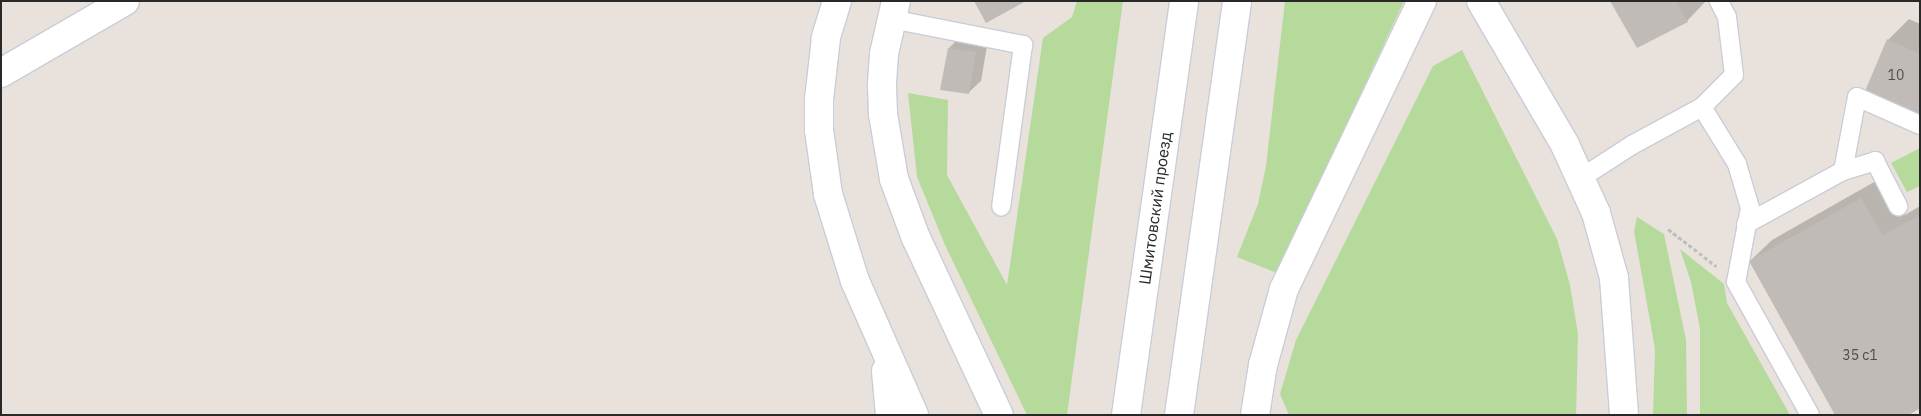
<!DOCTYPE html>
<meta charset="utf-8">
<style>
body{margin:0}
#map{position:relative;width:1921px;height:416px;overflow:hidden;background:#e9e1db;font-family:"IBM Plex Sans",sans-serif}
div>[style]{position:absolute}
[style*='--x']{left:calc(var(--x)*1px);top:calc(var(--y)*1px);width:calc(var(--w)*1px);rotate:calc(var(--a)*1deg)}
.green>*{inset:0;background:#b6da9c}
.shadow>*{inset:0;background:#0003}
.building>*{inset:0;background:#c1bbb7}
.path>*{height:3px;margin-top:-1.5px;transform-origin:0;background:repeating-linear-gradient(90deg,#bebebe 0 4px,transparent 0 6.5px)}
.roads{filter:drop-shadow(1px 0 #c9cdd8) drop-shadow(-1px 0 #c9cdd8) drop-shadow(0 1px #c9cdd8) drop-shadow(0 -1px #c9cdd8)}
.lane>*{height:18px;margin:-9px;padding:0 9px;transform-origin:9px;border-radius:9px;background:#fff}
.secondary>*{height:28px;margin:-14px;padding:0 14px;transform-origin:14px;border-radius:14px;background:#fff}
span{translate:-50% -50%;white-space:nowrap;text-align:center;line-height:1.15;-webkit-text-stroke:4.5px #fff;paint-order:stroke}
.number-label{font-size:14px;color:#4e4d4c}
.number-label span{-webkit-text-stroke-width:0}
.street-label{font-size:16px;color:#282828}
.frame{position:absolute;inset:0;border:2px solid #282828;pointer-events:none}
</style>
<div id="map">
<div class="green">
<div style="clip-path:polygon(1077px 1px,1123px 1px,1067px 415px,1027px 415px,945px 245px,917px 177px,908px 93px,948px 100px,947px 175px,1007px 285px,1043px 38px,1072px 17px)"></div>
<div style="clip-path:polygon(1285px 1px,1404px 1px,1277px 273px,1237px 257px,1258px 204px,1266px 166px)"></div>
<div style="clip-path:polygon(1462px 50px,1557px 239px,1570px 285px,1578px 334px,1576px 415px,1289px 415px,1280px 394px,1296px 340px,1433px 66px)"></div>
<div style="clip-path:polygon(1920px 148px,1920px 186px,1907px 192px,1891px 163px)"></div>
<div style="clip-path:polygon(1637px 217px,1664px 234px,1686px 340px,1687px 415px,1653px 415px,1655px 349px,1634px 231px)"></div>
<div style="clip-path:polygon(1680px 249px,1724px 284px,1727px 303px,1790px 415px,1700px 415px,1700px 329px,1691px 282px)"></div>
</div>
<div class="shadow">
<div style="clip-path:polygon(1612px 1px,1706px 1px,1687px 21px)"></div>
<div style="clip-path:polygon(1909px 19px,1920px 24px,1920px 119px,1888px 40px)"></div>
<div style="clip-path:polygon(961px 36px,988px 40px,981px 81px,968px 93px,949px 48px)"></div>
<div style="clip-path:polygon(1883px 177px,1905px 215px,1920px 206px,1920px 407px,1750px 261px,1772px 240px)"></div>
</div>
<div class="building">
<div style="clip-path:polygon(974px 1px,1026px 1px,986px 23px)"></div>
<div style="clip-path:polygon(1610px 1px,1676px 1px,1688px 22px,1637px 48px)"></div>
<div style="clip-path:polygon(1887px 39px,1920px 54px,1920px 120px,1863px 96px)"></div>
<div style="clip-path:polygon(948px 48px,976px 52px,969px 94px,940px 90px)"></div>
<div style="clip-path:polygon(1861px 198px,1883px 235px,1920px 215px,1920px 408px,1909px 415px,1835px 415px,1749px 261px)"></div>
</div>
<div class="path">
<div style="--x:1668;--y:229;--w:61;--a:37.6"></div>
</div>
<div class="roads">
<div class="lane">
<div style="--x:891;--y:19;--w:135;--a:11.1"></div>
<div style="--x:1023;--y:45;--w:163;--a:97.7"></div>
<div style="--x:1702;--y:107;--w:67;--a:58.4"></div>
<div style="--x:1737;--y:164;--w:46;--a:73.5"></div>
<div style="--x:1750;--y:208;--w:75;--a:100.7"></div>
<div style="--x:1736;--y:282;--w:152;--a:60.9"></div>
<div style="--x:1843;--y:171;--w:34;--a:-17"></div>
<div style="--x:1875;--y:161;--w:51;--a:62.9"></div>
<div style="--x:1581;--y:178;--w:61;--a:-32.9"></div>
<div style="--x:1632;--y:145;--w:80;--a:-28.5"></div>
<div style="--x:1702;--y:107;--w:45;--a:-45"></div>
<div style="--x:1734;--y:75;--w:58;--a:-96.9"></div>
<div style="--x:1727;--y:17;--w:18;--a:-117"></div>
<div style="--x:1746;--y:224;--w:111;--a:-28.7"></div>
<div style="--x:1843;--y:171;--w:75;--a:-79.3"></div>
<div style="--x:1857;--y:97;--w:69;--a:24"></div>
</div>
<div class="secondary">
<div style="--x:837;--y:1;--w:39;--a:107"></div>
<div style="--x:826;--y:38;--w:61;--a:96.5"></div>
<div style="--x:819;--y:99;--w:31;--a:90"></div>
<div style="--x:819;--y:130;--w:65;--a:82"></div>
<div style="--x:828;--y:194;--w:91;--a:72.8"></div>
<div style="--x:855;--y:281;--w:146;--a:66.2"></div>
<div style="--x:896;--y:1;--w:54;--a:102.8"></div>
<div style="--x:884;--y:54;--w:32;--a:94"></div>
<div style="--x:882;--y:86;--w:28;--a:88"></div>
<div style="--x:883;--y:114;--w:66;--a:80.4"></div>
<div style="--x:894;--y:179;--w:63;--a:69.6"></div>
<div style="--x:916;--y:238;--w:195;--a:64.9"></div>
<div style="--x:1481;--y:1;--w:167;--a:59.7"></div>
<div style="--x:1565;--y:145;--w:75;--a:65.5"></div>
<div style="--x:1596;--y:213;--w:67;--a:74.5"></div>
<div style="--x:1614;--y:278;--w:137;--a:85.8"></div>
<div style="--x:1;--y:73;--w:143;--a:-30.1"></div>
<div style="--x:886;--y:371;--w:44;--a:84.8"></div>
<div style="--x:1126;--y:415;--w:418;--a:-82"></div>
<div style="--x:1179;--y:415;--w:418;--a:-82"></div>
<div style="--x:1255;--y:415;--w:51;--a:-80.9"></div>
<div style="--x:1263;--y:365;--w:79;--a:-74.6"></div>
<div style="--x:1284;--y:289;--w:319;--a:-64.4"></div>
</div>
</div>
<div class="number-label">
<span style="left:1896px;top:75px">10</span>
<span style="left:1860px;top:355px">35 с1</span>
</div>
<div class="street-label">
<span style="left:1155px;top:208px;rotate:-82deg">Шмитовский проезд</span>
</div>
<div class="frame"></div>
</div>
